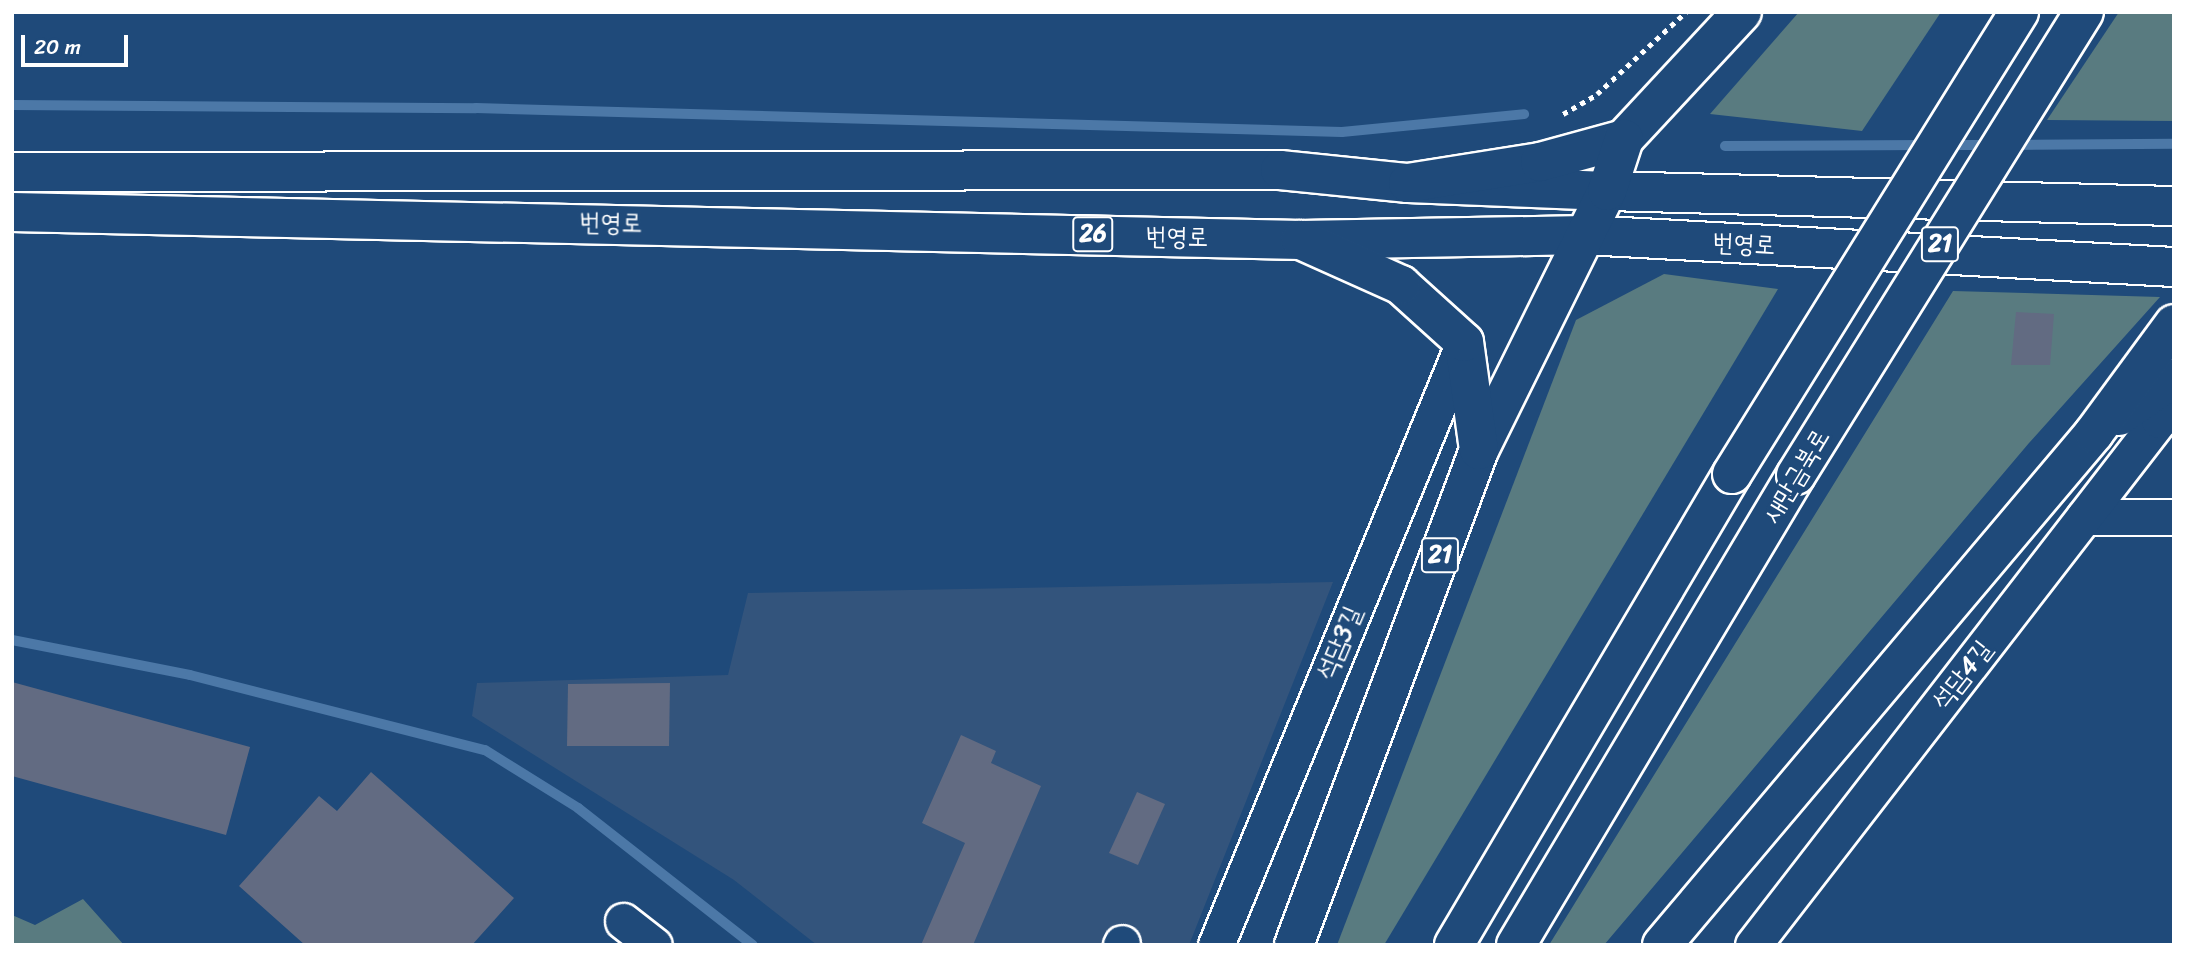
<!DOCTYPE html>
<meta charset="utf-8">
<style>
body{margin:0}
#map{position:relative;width:2186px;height:957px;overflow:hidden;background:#1f4a7a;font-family:Sriracha,"Poor Story",sans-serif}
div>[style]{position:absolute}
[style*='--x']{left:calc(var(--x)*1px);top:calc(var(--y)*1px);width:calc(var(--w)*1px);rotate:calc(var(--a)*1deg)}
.built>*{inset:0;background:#33547c}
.green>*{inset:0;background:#597b80}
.stream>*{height:10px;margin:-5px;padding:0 5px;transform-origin:5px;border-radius:5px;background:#4c78a7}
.building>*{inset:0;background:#626b82}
.path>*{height:4.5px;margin-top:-2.25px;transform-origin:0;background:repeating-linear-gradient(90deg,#fff 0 5px,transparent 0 10px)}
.roads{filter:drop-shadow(2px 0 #fff) drop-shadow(-2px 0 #fff) drop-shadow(0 2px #fff) drop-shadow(0 -2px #fff)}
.minor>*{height:35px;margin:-17.5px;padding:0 17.5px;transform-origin:17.5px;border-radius:17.5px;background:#1f4a7a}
.major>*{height:38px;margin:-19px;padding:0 19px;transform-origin:19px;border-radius:19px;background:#1f4a7a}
.highway>*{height:38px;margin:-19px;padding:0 19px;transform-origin:19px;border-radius:19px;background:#1f4a7a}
.bridges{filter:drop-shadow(2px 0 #fff) drop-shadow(-2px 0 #fff) drop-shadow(0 2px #fff) drop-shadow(0 -2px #fff)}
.highway-bridge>*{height:38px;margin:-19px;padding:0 19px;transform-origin:19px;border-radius:19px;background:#1f4a7a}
span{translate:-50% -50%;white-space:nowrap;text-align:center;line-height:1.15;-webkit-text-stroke:5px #1f4a7a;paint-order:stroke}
.shield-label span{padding:2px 5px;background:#1f4a7a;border:2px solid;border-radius:5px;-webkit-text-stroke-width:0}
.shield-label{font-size:24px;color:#fff;font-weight:700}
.street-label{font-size:26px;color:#fff}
.frame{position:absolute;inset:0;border:14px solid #fff;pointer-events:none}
.scale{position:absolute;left:21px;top:35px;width:107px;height:32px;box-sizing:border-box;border:4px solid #fff;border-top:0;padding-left:9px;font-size:21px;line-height:24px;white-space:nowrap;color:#fff;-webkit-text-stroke:5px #1f4a7a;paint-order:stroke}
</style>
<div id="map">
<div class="built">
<div style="clip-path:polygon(1333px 582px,1189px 945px,817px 945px,734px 880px,472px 716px,477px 683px,728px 675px,748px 593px)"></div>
</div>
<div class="green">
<div style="clip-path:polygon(1799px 12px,1941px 12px,1862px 131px,1710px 114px)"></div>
<div style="clip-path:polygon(2119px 12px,2174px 12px,2174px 121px,2047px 120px)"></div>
<div style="clip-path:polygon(1664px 274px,1778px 289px,1384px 945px,1337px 945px,1576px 320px)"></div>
<div style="clip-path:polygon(1953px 291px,2160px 297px,2029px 443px,1604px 945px,1549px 945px)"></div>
<div style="clip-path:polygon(83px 899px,124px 945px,12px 945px,12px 915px,35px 925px)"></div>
</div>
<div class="stream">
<div style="--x:12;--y:105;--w:464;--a:0.4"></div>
<div style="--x:476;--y:108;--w:866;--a:1.59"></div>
<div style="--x:1342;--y:132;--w:183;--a:-5.6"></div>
<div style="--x:1946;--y:145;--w:46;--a:0"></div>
<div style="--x:2012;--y:145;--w:162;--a:-0.4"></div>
<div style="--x:1725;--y:146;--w:201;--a:-0.3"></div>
<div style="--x:12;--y:640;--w:181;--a:11.1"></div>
<div style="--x:190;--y:675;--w:304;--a:14.3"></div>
<div style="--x:485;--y:750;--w:110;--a:31.9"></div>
<div style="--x:578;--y:808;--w:222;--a:38.1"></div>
</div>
<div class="building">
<div style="clip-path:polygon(2016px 312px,2054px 314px,2050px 365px,2011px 365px)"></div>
<div style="clip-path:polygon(12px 682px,250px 747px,226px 835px,12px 776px)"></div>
<div style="clip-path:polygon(670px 683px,669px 746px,567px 746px,568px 684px)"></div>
<div style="clip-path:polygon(961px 735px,996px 751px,991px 763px,1041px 786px,973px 945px,921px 945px,965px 843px,922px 823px)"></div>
<div style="clip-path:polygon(371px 772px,514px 898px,472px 945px,305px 945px,239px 886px,319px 796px,337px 811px)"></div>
<div style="clip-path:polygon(1137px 792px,1165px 804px,1138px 865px,1109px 853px)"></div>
</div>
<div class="path">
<div style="--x:1563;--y:114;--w:39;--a:-30"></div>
<div style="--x:1597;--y:94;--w:121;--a:-42.7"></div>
</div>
<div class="roads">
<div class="minor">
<div style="--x:2084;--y:517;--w:90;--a:0"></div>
<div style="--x:623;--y:921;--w:39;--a:38"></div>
<div style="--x:1121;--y:945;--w:2;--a:-63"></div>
<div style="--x:1216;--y:945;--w:652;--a:-67.64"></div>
<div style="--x:1753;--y:945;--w:664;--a:-52.28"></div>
<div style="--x:2159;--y:420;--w:18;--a:-34"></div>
</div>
<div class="major">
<div style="--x:12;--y:172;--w:1268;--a:-0.09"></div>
<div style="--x:1280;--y:170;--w:129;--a:5.8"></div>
<div style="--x:1408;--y:183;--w:199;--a:2.3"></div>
<div style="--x:1607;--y:191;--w:567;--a:1.52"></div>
<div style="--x:12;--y:212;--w:1289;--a:1.24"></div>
<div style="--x:1301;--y:240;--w:284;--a:-1"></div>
<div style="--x:1585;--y:235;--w:590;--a:3.11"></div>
</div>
<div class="highway">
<div style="--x:1408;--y:183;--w:134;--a:-9"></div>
<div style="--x:1540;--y:162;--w:87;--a:-15.3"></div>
<div style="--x:1624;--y:139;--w:173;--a:-47.1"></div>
<div style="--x:2119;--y:416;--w:67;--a:-34.6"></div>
<div style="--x:1479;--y:450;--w:289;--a:-63.7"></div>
<div style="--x:1607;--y:191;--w:55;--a:-71.9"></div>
<div style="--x:1294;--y:945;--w:528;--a:-69.51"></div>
<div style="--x:1479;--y:450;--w:109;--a:-97.9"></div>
<div style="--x:1464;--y:342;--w:85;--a:-137.9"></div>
<div style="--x:1401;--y:285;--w:110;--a:-155.8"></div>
<div style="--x:1454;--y:945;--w:547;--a:-59.45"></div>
<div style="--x:1516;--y:945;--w:547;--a:-59.22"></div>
<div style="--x:1662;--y:945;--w:670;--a:-49.84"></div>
<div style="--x:2094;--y:433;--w:135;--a:-53.7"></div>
</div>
</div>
<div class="bridges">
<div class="highway-bridge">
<div style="--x:1732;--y:474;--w:544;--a:-58.15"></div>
<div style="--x:1796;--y:475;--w:545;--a:-58.12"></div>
</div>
</div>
<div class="shield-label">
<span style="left:1093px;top:234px">26</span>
<span style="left:1940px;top:244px">21</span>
<span style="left:1440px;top:555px">21</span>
</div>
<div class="street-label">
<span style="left:611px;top:223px;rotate:1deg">번영로</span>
<span style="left:1177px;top:237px;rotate:1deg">번영로</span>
<span style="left:1744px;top:244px;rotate:3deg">번영로</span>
<span style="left:1796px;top:476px;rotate:-59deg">새만금북로</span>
<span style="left:1339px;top:643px;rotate:-67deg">석담3길</span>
<span style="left:1962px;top:675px;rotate:-52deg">석담4길</span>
</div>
<div class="frame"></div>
<div class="scale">20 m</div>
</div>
